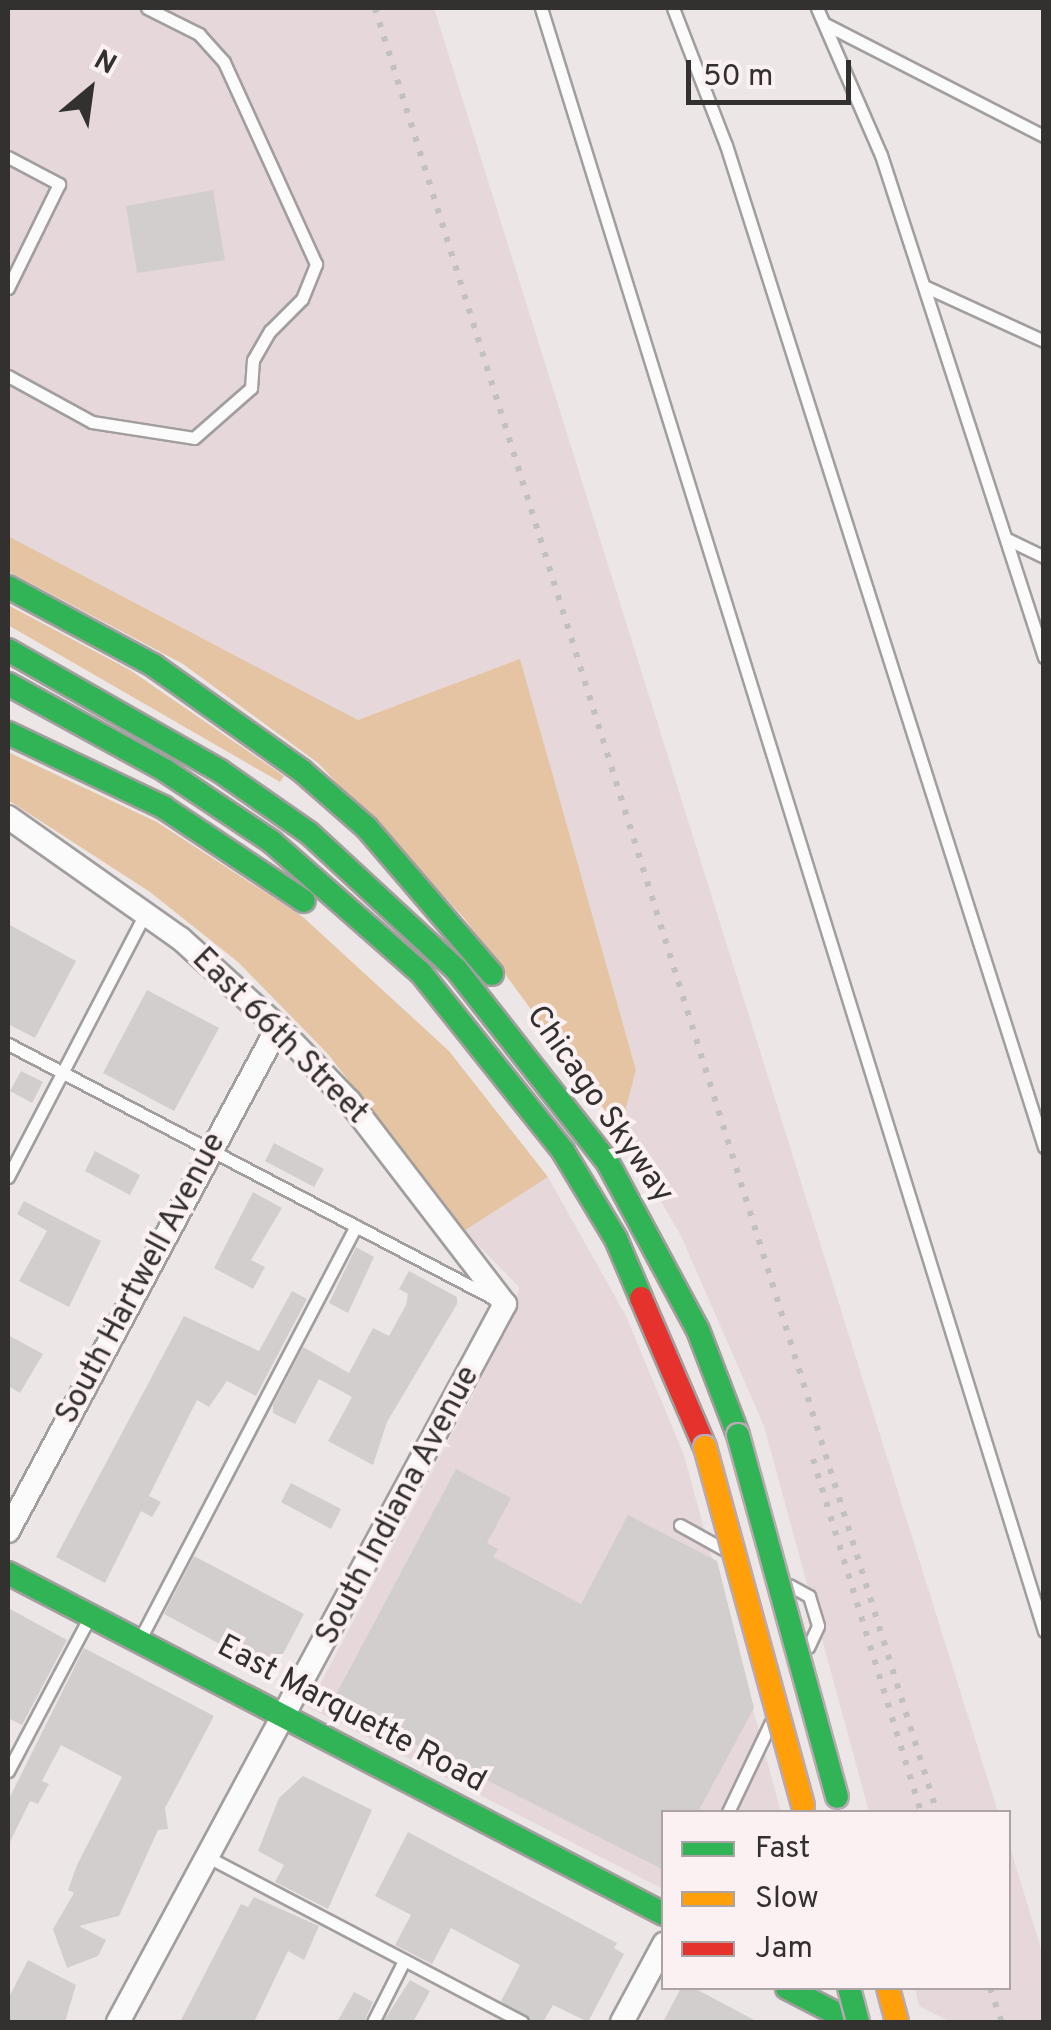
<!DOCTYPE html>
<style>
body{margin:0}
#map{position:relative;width:1051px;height:2030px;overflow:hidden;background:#ece6e7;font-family:Overpass,sans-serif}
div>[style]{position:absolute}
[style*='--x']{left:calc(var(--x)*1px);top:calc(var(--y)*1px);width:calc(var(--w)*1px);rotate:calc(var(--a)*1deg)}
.built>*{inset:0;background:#e6d8da}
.green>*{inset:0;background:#e5c4a3}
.building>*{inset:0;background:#d2cece}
.roads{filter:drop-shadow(2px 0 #a29e9e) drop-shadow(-2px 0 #a29e9e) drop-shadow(0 2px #a29e9e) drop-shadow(0 -2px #a29e9e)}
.lane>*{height:11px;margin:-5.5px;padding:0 5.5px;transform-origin:5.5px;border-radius:5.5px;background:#fcfbfb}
.street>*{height:22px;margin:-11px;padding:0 11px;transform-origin:11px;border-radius:11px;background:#fcfbfb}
.fast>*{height:22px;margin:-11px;padding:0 11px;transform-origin:11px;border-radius:11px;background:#30b455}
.jam>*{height:22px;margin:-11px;padding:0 11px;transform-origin:11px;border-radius:11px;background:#e5322d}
.rail>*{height:6px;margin-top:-3px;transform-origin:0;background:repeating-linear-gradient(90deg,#c2c1c2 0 5px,transparent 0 15px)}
.bridges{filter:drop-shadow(2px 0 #baa9b3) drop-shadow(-2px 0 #baa9b3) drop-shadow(0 2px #baa9b3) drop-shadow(0 -2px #baa9b3)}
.fast-bridge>*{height:22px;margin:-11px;padding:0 11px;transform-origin:11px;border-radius:11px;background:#30b455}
.slow-bridge>*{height:22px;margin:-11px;padding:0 11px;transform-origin:11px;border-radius:11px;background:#ff9f0a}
span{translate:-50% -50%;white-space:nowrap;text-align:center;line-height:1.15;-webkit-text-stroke:8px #fcf1f2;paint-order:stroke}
.street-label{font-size:32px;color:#333030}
.frame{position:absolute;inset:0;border:10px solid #333030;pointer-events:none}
.legend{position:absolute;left:661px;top:1810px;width:350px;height:180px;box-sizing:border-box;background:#fcf1f2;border:2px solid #aca4a4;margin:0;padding:12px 18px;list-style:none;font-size:30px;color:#333030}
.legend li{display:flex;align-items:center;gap:20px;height:50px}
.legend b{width:50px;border:2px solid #aca4a4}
.north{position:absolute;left:40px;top:40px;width:100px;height:100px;-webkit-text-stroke:8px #fcf1f2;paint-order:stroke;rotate:29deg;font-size:28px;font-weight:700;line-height:40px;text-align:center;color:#333030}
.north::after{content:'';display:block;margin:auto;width:35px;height:45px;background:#333030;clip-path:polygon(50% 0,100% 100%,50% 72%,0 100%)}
.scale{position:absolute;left:686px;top:60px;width:165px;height:45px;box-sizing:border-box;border:5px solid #333030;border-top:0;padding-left:12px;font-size:30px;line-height:35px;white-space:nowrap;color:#333030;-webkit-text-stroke:8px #fcf1f2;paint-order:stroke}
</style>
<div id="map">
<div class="built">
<div style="clip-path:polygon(8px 8px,434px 8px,998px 1812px,869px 1812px,764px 1426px,681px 1236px,620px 1131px,636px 1070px,520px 660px,358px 720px,8px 536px)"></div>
<div style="clip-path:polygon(548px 1177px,626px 1316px,684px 1455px,781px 1812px,664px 1812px,663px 1889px,308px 1707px,511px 1322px,519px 1287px,464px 1231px)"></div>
<div style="clip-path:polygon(1009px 1844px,1043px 1955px,1043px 2022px,951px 2022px,919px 2006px,915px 1988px,1008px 1988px)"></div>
</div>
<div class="green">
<div style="clip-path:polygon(8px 536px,358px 720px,520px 659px,636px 1070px,620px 1131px,464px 918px,318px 763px,183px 664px,8px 571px)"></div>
<div style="clip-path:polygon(8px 605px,130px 670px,284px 776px,280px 782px,8px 625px)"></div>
<div style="clip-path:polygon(8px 752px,157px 822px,303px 917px,449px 1051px,548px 1177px,464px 1231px,328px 1054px,238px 962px,150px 892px,8px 800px)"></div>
</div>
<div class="building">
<div style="clip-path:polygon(213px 190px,225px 260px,137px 273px,126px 206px)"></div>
<div style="clip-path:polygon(8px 924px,76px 961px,35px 1038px,8px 1024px)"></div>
<div style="clip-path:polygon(147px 990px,219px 1028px,174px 1111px,103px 1073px)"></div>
<div style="clip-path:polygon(21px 1071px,43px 1082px,32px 1103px,10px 1091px)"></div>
<div style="clip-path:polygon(274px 1143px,324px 1169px,314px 1187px,265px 1161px)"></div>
<div style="clip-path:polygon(95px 1151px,140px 1175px,130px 1195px,85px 1171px)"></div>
<div style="clip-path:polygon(253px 1192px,282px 1208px,251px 1260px,265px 1267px,253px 1289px,214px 1268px)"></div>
<div style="clip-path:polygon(24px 1201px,101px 1241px,69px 1307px,19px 1281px,47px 1231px,17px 1214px)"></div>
<div style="clip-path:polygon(356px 1247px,374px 1257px,348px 1313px,329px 1303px)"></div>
<div style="clip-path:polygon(409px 1271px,457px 1297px,457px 1304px,387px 1422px,373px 1465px,328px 1441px,352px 1397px,319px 1379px,295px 1424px,273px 1413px,273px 1405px,303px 1347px,349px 1373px,373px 1328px,389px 1336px,406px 1305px,408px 1294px,399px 1289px)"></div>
<div style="clip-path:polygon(292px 1291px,307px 1299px,256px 1396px,227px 1381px,209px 1407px,197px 1400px,149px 1496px,161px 1502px,152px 1517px,141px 1511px,105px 1583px,56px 1557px,184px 1316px,259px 1351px)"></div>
<div style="clip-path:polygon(8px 1335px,43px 1354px,20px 1393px,8px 1386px)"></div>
<div style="clip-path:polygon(456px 1469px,511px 1498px,487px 1543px,498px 1549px,493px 1557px,581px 1604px,628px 1515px,717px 1561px,754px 1708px,698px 1812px,664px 1812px,664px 1870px,332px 1702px)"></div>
<div style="clip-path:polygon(291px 1483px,341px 1509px,331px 1529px,281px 1502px)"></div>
<div style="clip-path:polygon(194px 1556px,304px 1614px,276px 1667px,268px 1670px,164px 1614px)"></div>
<div style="clip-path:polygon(8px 1608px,67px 1640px,22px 1725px,8px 1718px)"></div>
<div style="clip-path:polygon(84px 1648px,214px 1716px,165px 1808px,168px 1829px,158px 1830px,119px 1916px,79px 1926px,106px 1940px,98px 1956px,67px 1968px,53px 1929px,74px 1893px,68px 1890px,77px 1865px,122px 1777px,61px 1745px,42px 1781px,49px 1784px,38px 1804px,30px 1801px,8px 1846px,8px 1801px)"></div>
<div style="clip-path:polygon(303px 1776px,372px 1810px,328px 1909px,275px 1882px,284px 1865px,258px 1851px,279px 1798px)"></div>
<div style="clip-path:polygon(408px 1832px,617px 1943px,614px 1948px,624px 1954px,588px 2022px,553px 2005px,543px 2022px,531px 2022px,501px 2001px,520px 1965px,451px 1928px,432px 1964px,395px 1945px,411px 1915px,375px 1896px)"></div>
<div style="clip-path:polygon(254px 1897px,319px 1926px,304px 1960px,288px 1951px,254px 2022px,180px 2022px,241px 1904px,248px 1907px)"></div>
<div style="clip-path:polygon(28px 1960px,76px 1985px,65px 2022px,8px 2022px,8px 1999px)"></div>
<div style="clip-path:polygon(410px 1980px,430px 1991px,413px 2022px,383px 2022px)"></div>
<div style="clip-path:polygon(681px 1988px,694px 1988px,758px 2022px,663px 2022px)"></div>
<div style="clip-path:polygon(354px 1992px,373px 2002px,364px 2022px,337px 2022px)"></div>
</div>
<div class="roads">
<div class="lane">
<div style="--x:541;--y:8;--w:1699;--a:72.78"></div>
<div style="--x:673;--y:8;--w:147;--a:68.9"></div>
<div style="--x:726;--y:145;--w:1051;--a:72.39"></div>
<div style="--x:817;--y:8;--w:160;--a:66.5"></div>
<div style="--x:881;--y:155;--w:528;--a:72.01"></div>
<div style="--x:825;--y:24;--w:246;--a:27.1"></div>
<div style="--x:8;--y:157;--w:58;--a:27.9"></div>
<div style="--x:59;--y:184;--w:116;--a:116.1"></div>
<div style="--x:924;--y:286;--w:132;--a:24.6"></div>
<div style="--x:8;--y:376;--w:96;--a:28.7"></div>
<div style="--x:92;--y:422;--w:103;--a:8.9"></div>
<div style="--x:194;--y:438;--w:76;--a:-41.3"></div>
<div style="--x:251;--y:388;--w:28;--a:-86"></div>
<div style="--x:253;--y:360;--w:34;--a:-60"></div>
<div style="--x:270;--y:331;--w:45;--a:-45"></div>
<div style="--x:302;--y:299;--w:38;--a:-68"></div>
<div style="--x:316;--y:264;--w:222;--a:-114.5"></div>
<div style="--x:224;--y:62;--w:38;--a:-132"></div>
<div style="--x:199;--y:34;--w:58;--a:-153.4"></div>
<div style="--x:1007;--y:539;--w:41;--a:25.9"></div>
<div style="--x:8;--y:1044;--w:550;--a:27.64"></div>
<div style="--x:8;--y:1177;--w:299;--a:-62.5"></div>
<div style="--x:680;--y:1525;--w:51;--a:29.1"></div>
<div style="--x:789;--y:1585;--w:23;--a:29"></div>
<div style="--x:809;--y:1596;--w:31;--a:73"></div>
<div style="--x:818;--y:1626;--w:23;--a:115"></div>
<div style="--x:140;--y:1639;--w:466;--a:-62.4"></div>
<div style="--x:8;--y:1771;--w:175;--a:-62.1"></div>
<div style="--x:728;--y:1812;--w:100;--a:-64.5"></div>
<div style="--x:206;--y:1856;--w:357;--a:27.7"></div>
<div style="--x:373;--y:2022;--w:68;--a:-63.1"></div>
</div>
<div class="street">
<div style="--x:8;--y:817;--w:212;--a:35.2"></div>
<div style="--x:181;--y:939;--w:131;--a:42.2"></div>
<div style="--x:278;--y:1027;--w:103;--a:46.2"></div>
<div style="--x:349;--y:1101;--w:256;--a:52.5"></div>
<div style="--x:505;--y:1304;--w:816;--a:118.32"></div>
<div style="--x:8;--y:1531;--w:572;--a:-61.82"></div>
<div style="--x:622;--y:2022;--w:89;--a:-61.7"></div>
</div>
<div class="fast">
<div style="--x:8;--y:587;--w:165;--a:28.3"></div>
<div style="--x:153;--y:665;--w:183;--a:35.4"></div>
<div style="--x:302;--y:771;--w:86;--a:41.2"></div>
<div style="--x:367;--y:828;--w:192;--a:49.4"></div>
<div style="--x:8;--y:650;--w:244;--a:29.7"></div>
<div style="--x:220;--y:771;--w:108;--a:34.9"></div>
<div style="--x:309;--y:833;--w:200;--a:42.8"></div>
<div style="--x:456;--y:969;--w:246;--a:51.9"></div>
<div style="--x:608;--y:1163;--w:190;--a:61.7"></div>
<div style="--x:698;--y:1330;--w:112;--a:69.1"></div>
<div style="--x:8;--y:684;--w:180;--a:28.8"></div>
<div style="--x:166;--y:771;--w:128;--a:33.8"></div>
<div style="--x:272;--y:842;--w:198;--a:41.3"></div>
<div style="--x:421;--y:973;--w:228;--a:51.4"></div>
<div style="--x:563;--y:1151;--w:103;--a:58.9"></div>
<div style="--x:616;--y:1239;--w:64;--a:67"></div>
<div style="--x:8;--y:733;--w:172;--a:25.5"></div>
<div style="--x:163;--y:807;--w:169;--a:33.7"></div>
<div style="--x:8;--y:1573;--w:739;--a:27.47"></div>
<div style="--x:787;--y:1988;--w:74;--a:27.3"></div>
</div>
<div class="jam">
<div style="--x:641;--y:1298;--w:162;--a:66.8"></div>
</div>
</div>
<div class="rail">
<div style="--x:375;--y:8;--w:1890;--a:72.7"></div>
<div style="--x:813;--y:1459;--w:369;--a:73"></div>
<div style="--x:990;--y:1988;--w:36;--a:71"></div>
</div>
<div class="bridges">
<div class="fast-bridge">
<div style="--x:738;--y:1435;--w:375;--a:74.7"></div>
<div style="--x:849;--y:1988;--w:35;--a:75"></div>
</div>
<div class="slow-bridge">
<div style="--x:705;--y:1447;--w:372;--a:74.7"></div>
<div style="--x:888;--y:1988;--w:35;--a:75"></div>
</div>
</div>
<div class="street-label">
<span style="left:279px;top:1037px;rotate:45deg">East 66th Street</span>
<span style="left:599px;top:1105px;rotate:55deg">Chicago Skyway</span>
<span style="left:142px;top:1279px;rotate:-62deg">South Hartwell Avenue</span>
<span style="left:399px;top:1506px;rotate:-62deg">South Indiana Avenue</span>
<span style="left:351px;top:1715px;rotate:28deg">East Marquette Road</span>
</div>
<div class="frame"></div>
<ul class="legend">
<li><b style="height:12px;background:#30b455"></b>Fast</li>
<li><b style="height:12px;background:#ff9f0a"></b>Slow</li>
<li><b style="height:12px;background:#e5322d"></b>Jam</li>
</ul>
<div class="north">N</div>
<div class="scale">50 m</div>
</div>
